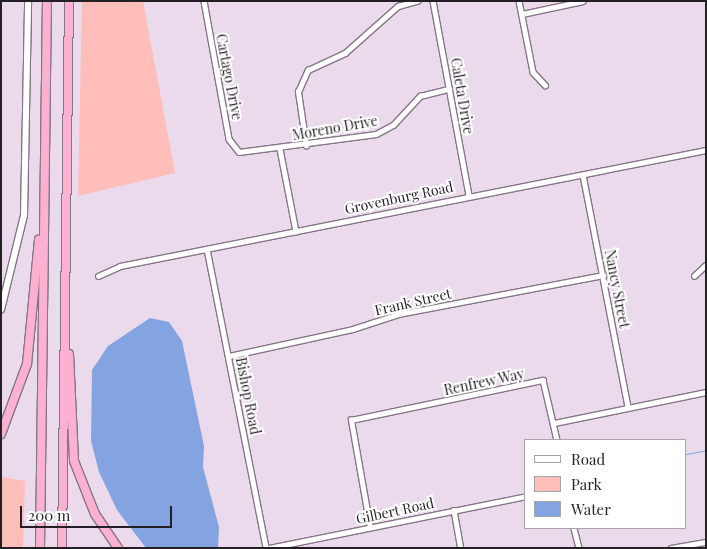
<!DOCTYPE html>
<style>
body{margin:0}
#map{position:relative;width:707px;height:549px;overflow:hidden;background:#eadaec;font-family:"Playfair Display",serif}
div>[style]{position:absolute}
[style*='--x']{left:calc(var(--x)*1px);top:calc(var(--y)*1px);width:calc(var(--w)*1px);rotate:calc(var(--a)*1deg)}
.green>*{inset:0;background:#ffbeba}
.water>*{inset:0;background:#84a4e1}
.stream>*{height:1px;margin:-0.5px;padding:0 0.5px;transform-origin:0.5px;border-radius:0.5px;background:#84a4e1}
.roads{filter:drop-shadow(1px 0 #857686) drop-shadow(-1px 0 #857686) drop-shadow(0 1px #857686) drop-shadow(0 -1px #857686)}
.street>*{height:4.5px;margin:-2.25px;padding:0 2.25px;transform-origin:2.25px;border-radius:2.25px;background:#fff}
.secondary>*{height:5.5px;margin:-2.75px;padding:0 2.75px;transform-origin:2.75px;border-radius:2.75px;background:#fff}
.highway>*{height:8px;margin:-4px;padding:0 4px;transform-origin:4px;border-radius:4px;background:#fdb1d1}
span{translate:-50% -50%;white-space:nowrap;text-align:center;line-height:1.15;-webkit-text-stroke:4px #fff;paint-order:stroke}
.street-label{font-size:14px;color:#241f25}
.frame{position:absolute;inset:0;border:2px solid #241f25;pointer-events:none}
.legend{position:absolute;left:524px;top:439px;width:162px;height:90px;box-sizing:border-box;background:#fff;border:1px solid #a7a5a8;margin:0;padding:6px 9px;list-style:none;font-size:15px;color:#241f25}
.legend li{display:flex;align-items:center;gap:10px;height:25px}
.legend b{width:25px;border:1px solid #a7a5a8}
.scale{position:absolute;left:20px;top:506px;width:152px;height:22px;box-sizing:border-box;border:2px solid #241f25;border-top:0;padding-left:6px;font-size:15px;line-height:18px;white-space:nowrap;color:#241f25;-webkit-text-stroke:4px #fff;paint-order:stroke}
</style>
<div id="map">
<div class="green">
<div style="clip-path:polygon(82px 1px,143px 1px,175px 173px,78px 196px)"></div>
<div style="clip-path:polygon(1px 477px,25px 481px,23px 548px,1px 548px)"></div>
</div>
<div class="water">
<div style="clip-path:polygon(150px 318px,169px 322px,182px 341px,204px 446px,203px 467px,219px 527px,218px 548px,146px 548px,117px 510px,99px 472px,91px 441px,92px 370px,108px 346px)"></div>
</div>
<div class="stream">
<div style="--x:686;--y:454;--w:20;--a:-11"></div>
</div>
<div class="roads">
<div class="street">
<div style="--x:204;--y:1;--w:140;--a:79.7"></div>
<div style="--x:229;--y:139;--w:16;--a:52"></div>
<div style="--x:239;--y:152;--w:138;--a:-7.5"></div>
<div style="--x:376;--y:134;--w:19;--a:-28"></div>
<div style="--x:393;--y:125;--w:40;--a:-47"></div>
<div style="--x:420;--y:96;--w:30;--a:-14"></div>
<div style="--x:433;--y:1;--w:197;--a:79.5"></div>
<div style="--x:519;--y:1;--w:72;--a:78.8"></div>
<div style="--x:533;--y:72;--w:18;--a:47"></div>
<div style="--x:522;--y:14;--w:62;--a:-12"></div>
<div style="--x:306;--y:146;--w:55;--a:-98.4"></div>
<div style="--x:298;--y:92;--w:24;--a:-66"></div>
<div style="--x:308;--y:70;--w:41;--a:-24.7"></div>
<div style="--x:345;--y:53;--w:71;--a:-41.6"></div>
<div style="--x:398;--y:6;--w:20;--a:-15"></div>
<div style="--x:280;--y:149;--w:84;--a:79"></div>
<div style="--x:583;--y:175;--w:236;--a:79"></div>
<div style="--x:207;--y:249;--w:305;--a:78.8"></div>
<div style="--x:98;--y:276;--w:24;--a:-24"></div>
<div style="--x:120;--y:266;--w:597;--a:-11.2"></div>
<div style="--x:694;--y:276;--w:16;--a:-43"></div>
<div style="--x:229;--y:356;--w:127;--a:-12.3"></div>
<div style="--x:353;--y:329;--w:48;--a:-18.1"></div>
<div style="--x:399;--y:314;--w:208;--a:-10.8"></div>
<div style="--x:554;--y:423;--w:155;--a:-11.5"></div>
<div style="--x:454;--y:510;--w:39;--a:80"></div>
<div style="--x:370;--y:528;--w:110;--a:-100"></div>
<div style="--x:351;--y:420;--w:196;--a:-11.8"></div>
<div style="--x:543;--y:380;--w:62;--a:76.9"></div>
<div style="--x:574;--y:528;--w:21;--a:76"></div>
<div style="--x:269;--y:548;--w:262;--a:-11.4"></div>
<div style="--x:671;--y:548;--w:36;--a:-10"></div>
</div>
<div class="secondary">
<div style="--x:1;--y:310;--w:97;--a:-76.3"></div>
<div style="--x:24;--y:216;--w:215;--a:-88.9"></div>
</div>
<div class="highway">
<div style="--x:69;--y:354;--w:107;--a:87.3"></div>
<div style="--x:74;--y:461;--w:57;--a:68.4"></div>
<div style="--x:95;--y:514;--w:41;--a:55.9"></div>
<div style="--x:1;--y:434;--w:75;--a:-69.6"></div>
<div style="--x:27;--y:364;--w:125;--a:-84.5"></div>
<div style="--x:40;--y:548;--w:547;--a:-89.27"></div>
<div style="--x:62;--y:548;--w:547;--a:-89.27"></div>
</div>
</div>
<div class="street-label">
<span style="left:229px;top:77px;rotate:79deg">Cartago Drive</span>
<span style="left:462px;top:96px;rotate:80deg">Caleta Drive</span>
<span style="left:335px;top:128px;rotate:-10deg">Moreno Drive</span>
<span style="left:399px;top:198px;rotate:-12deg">Grovenburg Road</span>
<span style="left:617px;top:289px;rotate:79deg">Nancy Street</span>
<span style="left:413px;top:302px;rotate:-13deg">Frank Street</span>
<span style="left:484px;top:382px;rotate:-12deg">Renfrew Way</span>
<span style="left:248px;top:396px;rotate:79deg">Bishop Road</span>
<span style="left:395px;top:511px;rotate:-12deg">Gilbert Road</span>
</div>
<div class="frame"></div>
<ul class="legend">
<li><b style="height:6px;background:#fff"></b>Road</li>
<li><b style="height:14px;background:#ffbeba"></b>Park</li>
<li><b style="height:14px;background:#84a4e1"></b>Water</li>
</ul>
<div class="scale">200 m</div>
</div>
